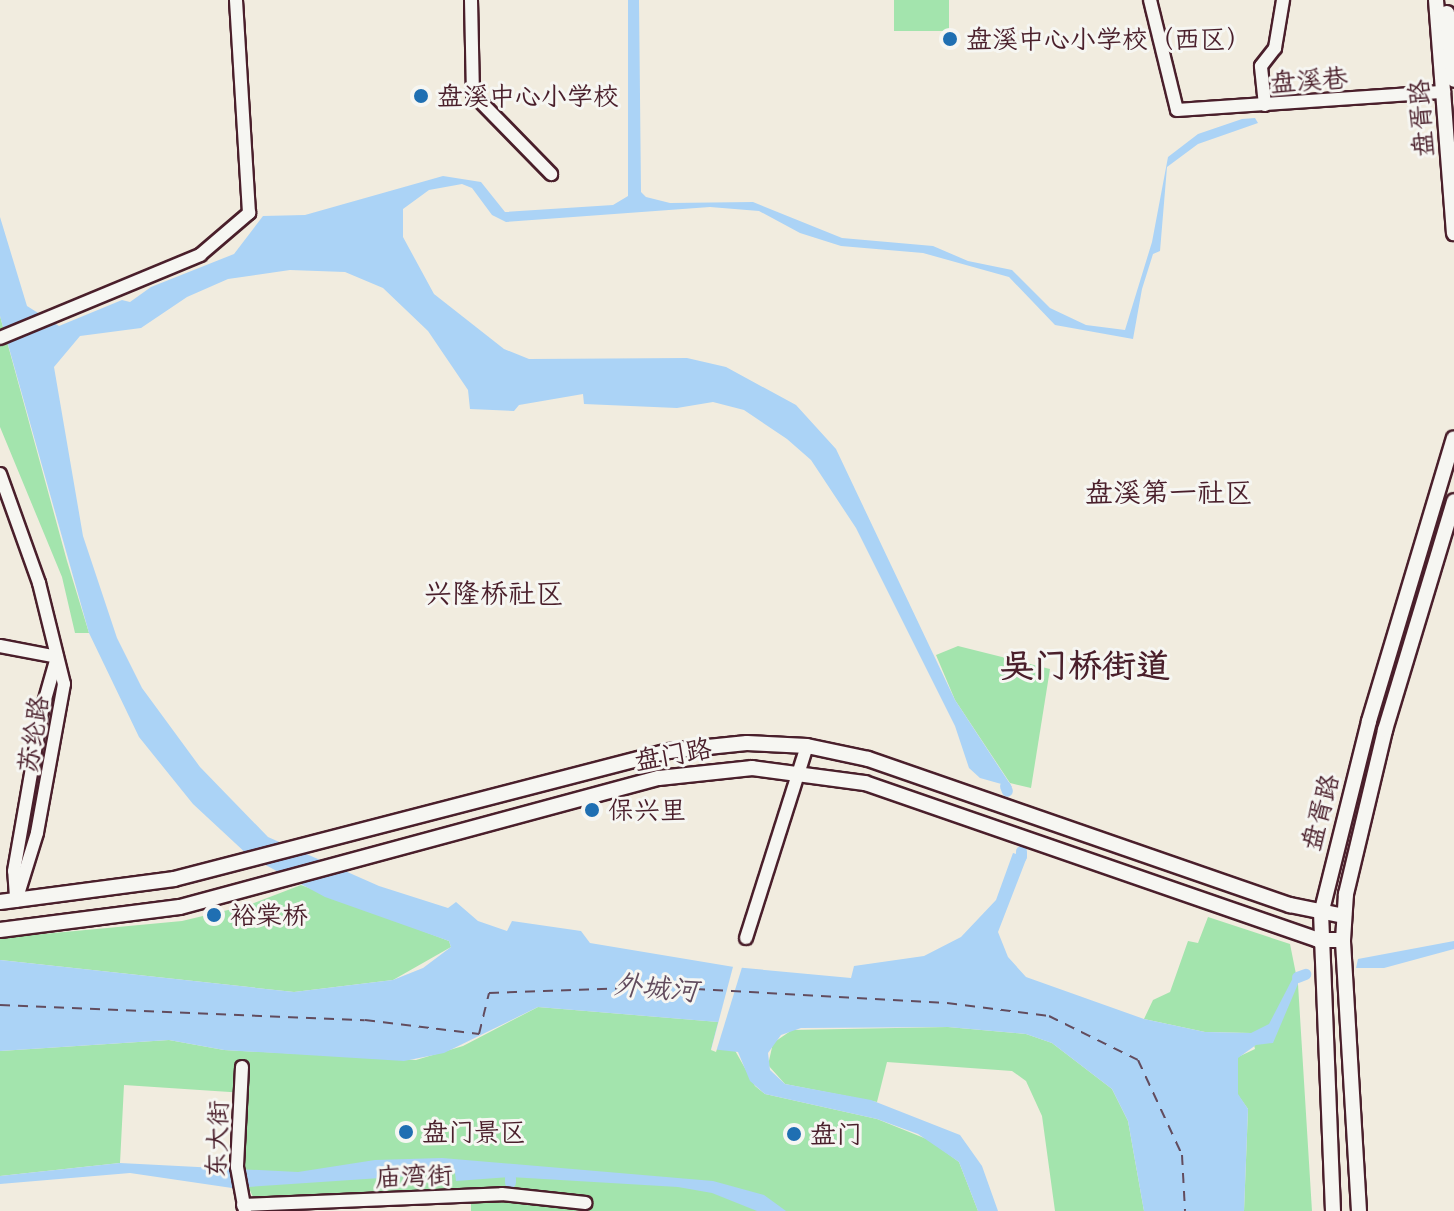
<!DOCTYPE html>
<meta charset="utf-8">
<style>
body{margin:0}
#map{position:relative;width:1454px;height:1211px;overflow:hidden;background:#f1ecdf;font-family:Mali,"LXGW WenKai TC",sans-serif}
div>[style]{position:absolute}
[style*='--x']{left:calc(var(--x)*1px);top:calc(var(--y)*1px);width:calc(var(--w)*1px);rotate:calc(var(--a)*1deg)}
.green>*{inset:0;background:#a3e4ad}
.water>*{inset:0;background:#abd3f6}
.pier>*{inset:0;background:#f1ecdf}
.canal>*{height:11px;margin:-5.5px;padding:0 5.5px;transform-origin:5.5px;border-radius:5.5px;background:#abd3f6}
.ferry>*{height:2px;margin-top:-1px;transform-origin:0;background:repeating-linear-gradient(90deg,#624c5e 0 10px,transparent 0 18px)}
.roads{filter:drop-shadow(2px 0 #4a1f2b) drop-shadow(-2px 0 #4a1f2b) drop-shadow(0 2px #4a1f2b) drop-shadow(0 -2px #4a1f2b)}
.minor>*{height:12px;margin:-6px;padding:0 6px;transform-origin:6px;border-radius:6px;background:#f6f6f2}
.major>*{height:14px;margin:-7px;padding:0 7px;transform-origin:7px;border-radius:7px;background:#f6f6f2}
.dots>*{width:22px;height:22px;translate:-50% -50%;box-sizing:border-box;border:4px solid #f6f6f2;border-radius:50%}
span{translate:-50% -50%;white-space:nowrap;text-align:center;line-height:1.15;-webkit-text-stroke:6px #f6f6f2;paint-order:stroke}
.poi-label{font-size:26px;color:#4a1f2b}
.left{translate:0 -50%;text-align:left}
.street-label{font-size:26px;color:#4a1f2b}
.neighbourhood-label{font-size:28px;color:#4a1f2b}
.water-label{font-size:28px;color:#624c5e;font-style:italic}
.district-label{font-size:34px;color:#4a1f2b;font-weight:700}
</style>
<div id="map">
<div class="green">
<div style="clip-path:polygon(894px 0,949px 0,949px 31px,894px 31px)"></div>
<div style="clip-path:polygon(0 316px,67px 561px,89px 633px,75px 633px,62px 577px,0 427px)"></div>
<div style="clip-path:polygon(958px 646px,1050px 669px,1031px 788px,1010px 783px,955px 700px,936px 655px)"></div>
<div style="clip-path:polygon(301px 885px,449px 941px,451px 947px,393px 980px,294px 992px,0 960px,0 938px,182px 921px,249px 905px)"></div>
<div style="clip-path:polygon(1208px 917px,1290px 944px,1298px 984px,1312px 1211px,1244px 1211px,1248px 1109px,1238px 1095px,1238px 1057px,1255px 1049px,1251px 1033px,1205px 1032px,1144px 1019px,1153px 1000px,1170px 992px,1188px 941px,1198px 943px)"></div>
<div style="clip-path:polygon(538px 1007px,719px 1022px,755px 1086px,765px 1094px,877px 1119px,929px 1140px,959px 1162px,978px 1211px,471px 1211px,471px 1198px,255px 1201px,243px 1176px,245px 1093px,124px 1085px,120px 1163px,0 1176px,0 1051px,169px 1040px,224px 1050px,416px 1060px,463px 1046px)"></div>
<div style="clip-path:polygon(948px 1027px,1026px 1034px,1052px 1043px,1112px 1089px,1128px 1121px,1144px 1211px,1055px 1211px,1042px 1116px,1026px 1081px,1012px 1071px,887px 1062px,877px 1102px,785px 1084px,768px 1065px,773px 1043px,792px 1030px)"></div>
</div>
<div class="water">
<div style="clip-path:polygon(628px 0,639px 0,641px 192px,646px 197px,670px 203px,753px 202px,842px 238px,933px 246px,968px 261px,1012px 270px,1050px 308px,1086px 325px,1125px 330px,1152px 242px,1168px 157px,1198px 134px,1242px 119px,1255px 118px,1258px 123px,1198px 144px,1167px 167px,1160px 251px,1153px 254px,1142px 289px,1133px 339px,1055px 325px,1009px 277px,923px 253px,841px 246px,800px 233px,759px 211px,710px 207px,506px 222px,492px 215px,472px 188px,462px 184px,429px 190px,403px 209px,403px 237px,434px 294px,504px 349px,529px 359px,687px 358px,726px 367px,796px 405px,836px 449px,955px 700px,1012px 787px,980px 778px,969px 768px,955px 726px,856px 528px,811px 460px,787px 439px,744px 410px,713px 402px,677px 408px,584px 404px,583px 394px,519px 405px,514px 411px,470px 409px,468px 390px,428px 331px,383px 288px,345px 272px,290px 270px,228px 279px,187px 297px,141px 328px,80px 336px,54px 367px,83px 536px,117px 638px,142px 688px,200px 767px,268px 837px,379px 886px,448px 908px,456px 902px,478px 921px,507px 931px,512px 921px,581px 931px,590px 943px,734px 967px,851px 978px,854px 966px,924px 956px,961px 937px,996px 900px,1013px 853px,1027px 857px,998px 932px,1008px 957px,1026px 977px,1144px 1019px,1205px 1032px,1251px 1033px,1269px 1024px,1296px 972px,1298px 984px,1273px 1043px,1256px 1045px,1238px 1058px,1238px 1094px,1248px 1109px,1244px 1211px,1144px 1211px,1128px 1121px,1112px 1089px,1052px 1043px,1026px 1034px,948px 1027px,801px 1028px,781px 1035px,768px 1053px,770px 1070px,785px 1084px,871px 1100px,960px 1135px,982px 1166px,998px 1211px,978px 1211px,959px 1162px,918px 1134px,877px 1119px,765px 1094px,750px 1081px,738px 1052px,711px 1049px,718px 1022px,538px 1007px,444px 1053px,404px 1061px,224px 1050px,169px 1040px,0 1051px,0 960px,294px 992px,393px 980px,423px 968px,451px 947px,449px 941px,325px 897px,249px 856px,193px 804px,139px 737px,89px 633px,0 316px,0 217px,27px 306px,59px 326px,122px 300px,130px 302px,151px 287px,234px 254px,263px 216px,305px 215px,443px 176px,481px 182px,505px 212px,613px 205px,628px 196px)"></div>
<div style="clip-path:polygon(1454px 941px,1454px 949px,1384px 968px,1356px 968px,1358px 959px)"></div>
<div style="clip-path:polygon(442px 1158px,713px 1181px,764px 1195px,786px 1211px,757px 1211px,712px 1193px,678px 1187px,510px 1177px,456px 1181px,455px 1173px,232px 1188px,130px 1173px,0 1184px,0 1176px,120px 1163px,298px 1172px,375px 1160px)"></div>
</div>
<div class="pier">
<div style="clip-path:polygon(734px 963px,743px 964px,716px 1052px,711px 1050px)"></div>
</div>
<div class="canal">
<div style="--x:1005;--y:786;--w:5;--a:68"></div>
<div style="--x:1021;--y:851;--w:5;--a:90"></div>
<div style="--x:1297;--y:977;--w:9;--a:-21"></div>
<div style="--x:510;--y:1182;--w:5;--a:-90"></div>
</div>
<div class="ferry">
<div style="--x:0;--y:1005;--w:365;--a:2.4"></div>
<div style="--x:365;--y:1020;--w:115;--a:7"></div>
<div style="--x:479;--y:1034;--w:42;--a:-76.3"></div>
<div style="--x:489;--y:993;--w:170;--a:-2"></div>
<div style="--x:659;--y:987;--w:288;--a:3.2"></div>
<div style="--x:947;--y:1003;--w:103;--a:7.3"></div>
<div style="--x:1049;--y:1016;--w:99;--a:26.3"></div>
<div style="--x:1138;--y:1060;--w:105;--a:65.1"></div>
<div style="--x:1182;--y:1155;--w:56;--a:86.9"></div>
</div>
<div class="roads">
<div class="minor">
<div style="--x:471;--y:0;--w:94;--a:88.8"></div>
<div style="--x:473;--y:94;--w:112;--a:45.7"></div>
<div style="--x:1150;--y:0;--w:113;--a:76.2"></div>
<div style="--x:1177;--y:110;--w:268;--a:-3.9"></div>
<div style="--x:1265;--y:105;--w:39;--a:-96"></div>
<div style="--x:1261;--y:66;--w:23;--a:-52"></div>
<div style="--x:1275;--y:48;--w:49;--a:-80.5"></div>
<div style="--x:0;--y:338;--w:217;--a:-22.5"></div>
<div style="--x:200;--y:255;--w:65;--a:-40.6"></div>
<div style="--x:249;--y:213;--w:213;--a:-93.5"></div>
<div style="--x:0;--y:474;--w:116;--a:70.3"></div>
<div style="--x:39;--y:583;--w:104;--a:76.1"></div>
<div style="--x:64;--y:684;--w:151;--a:100.3"></div>
<div style="--x:37;--y:833;--w:71;--a:107.2"></div>
<div style="--x:0;--y:646;--w:58;--a:10.9"></div>
<div style="--x:16;--y:897;--w:26;--a:-94"></div>
<div style="--x:14;--y:871;--w:163;--a:-80.1"></div>
<div style="--x:42;--y:710;--w:55;--a:-74.2"></div>
<div style="--x:746;--y:938;--w:201;--a:-72.4"></div>
<div style="--x:242;--y:1067;--w:100;--a:92.9"></div>
<div style="--x:237;--y:1167;--w:45;--a:79.7"></div>
<div style="--x:243;--y:1205;--w:259;--a:-2.4"></div>
<div style="--x:502;--y:1194;--w:84;--a:6.1"></div>
</div>
<div class="major">
<div style="--x:1436;--y:0;--w:234;--a:85.6"></div>
<div style="--x:1447;--y:13;--w:67;--a:84"></div>
<div style="--x:0;--y:902;--w:176;--a:-7.5"></div>
<div style="--x:174;--y:879;--w:511;--a:-14.5"></div>
<div style="--x:669;--y:751;--w:78;--a:-5.9"></div>
<div style="--x:747;--y:743;--w:60;--a:2.9"></div>
<div style="--x:807;--y:746;--w:62;--a:12"></div>
<div style="--x:868;--y:759;--w:447;--a:19.1"></div>
<div style="--x:1290;--y:905;--w:55;--a:11.5"></div>
<div style="--x:0;--y:930;--w:181;--a:-7.3"></div>
<div style="--x:180;--y:907;--w:496;--a:-15.1"></div>
<div style="--x:659;--y:778;--w:94;--a:-6.1"></div>
<div style="--x:752;--y:768;--w:114;--a:7.6"></div>
<div style="--x:865;--y:783;--w:479;--a:19.1"></div>
<div style="--x:1318;--y:940;--w:25;--a:0"></div>
<div style="--x:1333;--y:1211;--w:297;--a:-92.3"></div>
<div style="--x:1321;--y:914;--w:199;--a:-76"></div>
<div style="--x:1369;--y:721;--w:295;--a:-73.3"></div>
<div style="--x:1359;--y:1211;--w:271;--a:-93.4"></div>
<div style="--x:1343;--y:940;--w:46;--a:-86.3"></div>
<div style="--x:1346;--y:894;--w:169;--a:-76.6"></div>
<div style="--x:1385;--y:730;--w:239;--a:-73.2"></div>
</div>
</div>
<div class="dots">
<div style="left:950px;top:39px;background:#1f6fb2"></div>
<div style="left:421px;top:96px;background:#1f6fb2"></div>
<div style="left:592px;top:810px;background:#1f6fb2"></div>
<div style="left:214px;top:915px;background:#1f6fb2"></div>
<div style="left:406px;top:1132px;background:#1f6fb2"></div>
<div style="left:794px;top:1134px;background:#1f6fb2"></div>
</div>
<div class="poi-label">
<span class="left" style="left:966px;top:39px">盘溪中心小学校（西区）</span>
<span class="left" style="left:437px;top:96px">盘溪中心小学校</span>
<span class="left" style="left:608px;top:810px">保兴里</span>
<span class="left" style="left:230px;top:915px">裕棠桥</span>
<span class="left" style="left:422px;top:1132px">盘门景区</span>
<span class="left" style="left:810px;top:1134px">盘门</span>
</div>
<div class="street-label">
<span style="left:1309px;top:80px;rotate:-4deg">盘溪巷</span>
<span style="left:1421px;top:118px;rotate:-94deg">盘胥路</span>
<span style="left:33px;top:734px;rotate:-81deg">苏纶路</span>
<span style="left:673px;top:754px;rotate:-10deg">盘门路</span>
<span style="left:1320px;top:812px;rotate:-75deg">盘胥路</span>
<span style="left:217px;top:1139px;rotate:-88deg">东大街</span>
<span style="left:414px;top:1176px;rotate:-2deg">庙湾街</span>
</div>
<div class="neighbourhood-label">
<span style="left:1169px;top:491px">盘溪第一社区</span>
<span style="left:494px;top:592px">兴隆桥社区</span>
</div>
<div class="water-label">
<span style="left:656px;top:986px;rotate:5deg">外城河</span>
</div>
<div class="district-label">
<span style="left:1085px;top:664px">吴门桥街道</span>
</div>
</div>
